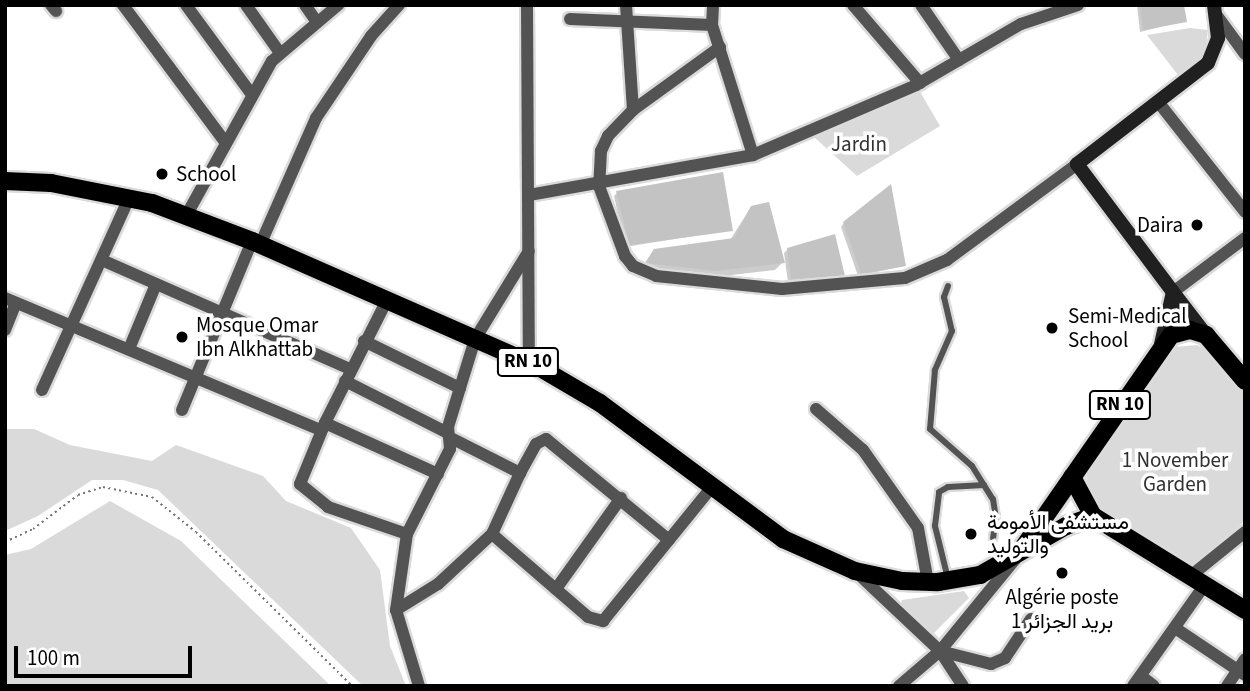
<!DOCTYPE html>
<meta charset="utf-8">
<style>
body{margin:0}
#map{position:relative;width:1250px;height:691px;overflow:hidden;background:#fff;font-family:"Source Sans 3",Vazirmatn,sans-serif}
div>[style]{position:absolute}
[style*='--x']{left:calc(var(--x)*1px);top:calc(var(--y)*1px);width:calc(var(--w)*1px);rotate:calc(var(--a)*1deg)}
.green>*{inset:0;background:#dadada}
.shadow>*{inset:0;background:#0003}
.building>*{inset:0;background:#c3c3c3}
.path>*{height:2px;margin-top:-1px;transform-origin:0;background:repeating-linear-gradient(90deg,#757575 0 2px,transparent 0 5.5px)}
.roads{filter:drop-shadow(2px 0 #dbdbdb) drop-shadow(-2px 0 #dbdbdb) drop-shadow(0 2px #dbdbdb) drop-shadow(0 -2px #dbdbdb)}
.lane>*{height:6px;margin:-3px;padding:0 3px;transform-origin:3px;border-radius:3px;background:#535353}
.street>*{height:12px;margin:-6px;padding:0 6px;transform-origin:6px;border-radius:6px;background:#535353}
.secondary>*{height:14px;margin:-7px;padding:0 7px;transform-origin:7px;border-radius:7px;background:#202020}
.primary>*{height:18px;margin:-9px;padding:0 9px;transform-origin:9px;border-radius:9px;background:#000}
.dots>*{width:19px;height:19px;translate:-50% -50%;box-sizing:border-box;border:4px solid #fff;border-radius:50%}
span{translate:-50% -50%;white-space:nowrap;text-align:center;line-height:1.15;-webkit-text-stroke:7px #fff;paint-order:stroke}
.shield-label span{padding:2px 5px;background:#fff;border:2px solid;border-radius:5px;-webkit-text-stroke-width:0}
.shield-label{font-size:19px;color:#000;font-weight:700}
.park-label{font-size:21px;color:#313131}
.poi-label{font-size:21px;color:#000}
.left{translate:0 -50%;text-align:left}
.right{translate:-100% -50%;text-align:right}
.frame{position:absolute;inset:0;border:7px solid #000;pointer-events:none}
.scale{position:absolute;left:14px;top:646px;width:178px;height:32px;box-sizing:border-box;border:4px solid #000;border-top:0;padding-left:9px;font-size:21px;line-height:24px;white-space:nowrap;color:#000;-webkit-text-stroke:5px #fff;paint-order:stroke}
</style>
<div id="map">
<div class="green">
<div style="clip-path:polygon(1190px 28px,1208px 30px,1205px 54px,1178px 75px,1147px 35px)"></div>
<div style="clip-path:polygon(916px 85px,940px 126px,857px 176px,814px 137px)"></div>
<div style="clip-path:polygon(1197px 345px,1218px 357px,1245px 392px,1245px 521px,1192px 564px,1102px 513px,1086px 485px,1087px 475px,1174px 347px)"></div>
<div style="clip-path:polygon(5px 429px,34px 429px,70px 445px,152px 461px,176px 445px,263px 476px,286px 501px,351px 528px,380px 570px,390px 646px,406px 686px,363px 686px,158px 490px,123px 480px,92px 480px,38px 516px,5px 531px)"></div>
<div style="clip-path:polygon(110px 501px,181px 541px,331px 686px,5px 686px,5px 555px,31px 549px)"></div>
<div style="clip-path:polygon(964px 591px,969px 598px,932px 635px,900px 606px,902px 600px)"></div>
</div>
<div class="shadow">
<div style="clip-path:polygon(1137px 5px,1183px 5px,1185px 21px,1140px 32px)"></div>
<div style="clip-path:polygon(617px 193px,731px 230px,625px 247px,614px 196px)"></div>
<div style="clip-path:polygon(751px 207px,783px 262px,775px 270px,706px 278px,639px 271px,655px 251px,730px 240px)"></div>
<div style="clip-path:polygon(844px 223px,904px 266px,858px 276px,841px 227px)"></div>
<div style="clip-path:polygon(788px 249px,843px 276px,788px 282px,784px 253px)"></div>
</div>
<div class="building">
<div style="clip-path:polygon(1140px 5px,1184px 5px,1187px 22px,1143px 30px)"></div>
<div style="clip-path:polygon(723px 172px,733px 231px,629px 245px,616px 191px)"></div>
<div style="clip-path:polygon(891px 184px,906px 266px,861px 274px,843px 222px)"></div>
<div style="clip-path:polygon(769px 202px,785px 263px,715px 271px,645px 263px,654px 249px,734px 238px,751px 206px)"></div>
<div style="clip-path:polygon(835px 234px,845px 276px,791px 279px,787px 248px)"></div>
</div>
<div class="path">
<div style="--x:5;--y:542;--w:31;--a:-25"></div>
<div style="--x:33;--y:529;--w:56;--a:-37.1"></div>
<div style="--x:78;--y:495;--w:26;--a:-18"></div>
<div style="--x:103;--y:487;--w:50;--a:11.5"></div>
<div style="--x:152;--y:497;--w:56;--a:38.5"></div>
<div style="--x:196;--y:532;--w:219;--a:44.6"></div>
</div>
<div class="roads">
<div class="lane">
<div style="--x:948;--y:286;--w:12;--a:110"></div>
<div style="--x:944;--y:297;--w:35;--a:77"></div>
<div style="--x:952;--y:331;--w:43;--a:113.6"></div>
<div style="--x:935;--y:370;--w:59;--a:94.8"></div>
<div style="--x:930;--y:429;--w:56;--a:41.4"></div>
<div style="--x:972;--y:466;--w:39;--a:58"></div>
<div style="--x:993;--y:499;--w:18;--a:81"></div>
<div style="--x:996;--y:517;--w:21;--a:98"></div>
<div style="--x:948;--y:579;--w:55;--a:-103.8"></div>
<div style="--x:935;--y:526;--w:34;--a:-83"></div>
<div style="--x:939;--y:492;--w:10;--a:-29"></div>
<div style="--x:948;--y:487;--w:36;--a:-3"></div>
</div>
<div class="street">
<div style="--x:51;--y:5;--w:8;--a:50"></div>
<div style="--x:123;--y:5;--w:172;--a:53.3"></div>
<div style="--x:186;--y:5;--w:112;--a:53.7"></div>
<div style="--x:246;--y:5;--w:59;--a:54.7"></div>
<div style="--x:305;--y:5;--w:21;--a:55"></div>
<div style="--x:527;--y:5;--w:358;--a:89.7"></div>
<div style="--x:626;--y:5;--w:105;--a:86.2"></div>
<div style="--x:853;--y:5;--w:103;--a:49.3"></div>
<div style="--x:921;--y:5;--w:67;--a:55.4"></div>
<div style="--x:1215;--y:13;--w:51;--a:53.8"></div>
<div style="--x:570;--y:19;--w:142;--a:2.4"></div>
<div style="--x:712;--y:25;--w:136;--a:72.5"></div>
<div style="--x:712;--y:25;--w:20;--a:-87"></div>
<div style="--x:720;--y:47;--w:107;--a:144.1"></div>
<div style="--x:633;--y:110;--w:36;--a:134"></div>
<div style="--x:608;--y:136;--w:17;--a:115"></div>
<div style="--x:601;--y:151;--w:35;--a:93"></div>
<div style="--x:599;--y:186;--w:75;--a:69.6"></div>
<div style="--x:625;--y:256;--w:13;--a:51"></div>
<div style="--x:633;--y:266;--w:25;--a:23"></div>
<div style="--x:656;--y:276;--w:127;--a:5.9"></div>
<div style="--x:782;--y:289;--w:123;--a:-5.1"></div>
<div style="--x:905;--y:278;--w:46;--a:-23.2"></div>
<div style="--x:947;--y:260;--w:162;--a:-36.4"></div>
<div style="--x:1159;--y:103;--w:139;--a:51.7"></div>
<div style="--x:529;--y:195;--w:228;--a:-10.1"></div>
<div style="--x:753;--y:155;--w:177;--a:-23.2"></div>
<div style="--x:916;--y:85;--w:121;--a:-30.2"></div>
<div style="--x:1021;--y:24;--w:60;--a:-18.4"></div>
<div style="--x:186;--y:216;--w:177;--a:-61"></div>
<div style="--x:272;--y:61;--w:87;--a:-40.3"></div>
<div style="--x:260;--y:245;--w:139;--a:-66.2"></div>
<div style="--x:316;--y:118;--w:99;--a:-56.1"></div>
<div style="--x:371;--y:36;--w:42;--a:-47.9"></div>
<div style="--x:104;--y:261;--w:269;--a:23.7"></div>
<div style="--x:1173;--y:292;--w:90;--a:-36.9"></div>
<div style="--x:5;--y:298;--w:342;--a:22.7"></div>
<div style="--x:387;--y:300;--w:138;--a:116.8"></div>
<div style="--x:325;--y:423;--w:66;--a:112.3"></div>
<div style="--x:300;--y:484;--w:36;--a:39"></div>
<div style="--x:328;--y:507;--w:83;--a:18.9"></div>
<div style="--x:5;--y:330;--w:29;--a:-68"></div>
<div style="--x:364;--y:341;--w:107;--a:26.1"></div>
<div style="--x:129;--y:349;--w:70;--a:-67.4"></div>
<div style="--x:345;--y:381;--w:115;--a:26.8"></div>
<div style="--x:42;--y:390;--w:211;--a:-65.6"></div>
<div style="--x:816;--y:409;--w:62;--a:41.1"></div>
<div style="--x:863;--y:450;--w:95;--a:54.8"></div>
<div style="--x:918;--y:528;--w:55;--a:79.5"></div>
<div style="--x:182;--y:410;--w:183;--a:-67.5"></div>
<div style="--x:325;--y:423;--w:124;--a:24.3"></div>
<div style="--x:449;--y:437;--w:80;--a:26.9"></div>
<div style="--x:520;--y:473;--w:33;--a:-61"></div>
<div style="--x:536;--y:444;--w:11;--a:-27"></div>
<div style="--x:546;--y:439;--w:159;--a:39.4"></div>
<div style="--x:492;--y:534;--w:67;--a:-65.3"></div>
<div style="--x:855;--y:571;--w:117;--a:43.3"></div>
<div style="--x:940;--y:651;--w:42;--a:56.7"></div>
<div style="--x:1193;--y:574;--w:67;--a:-38.9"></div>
<div style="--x:556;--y:589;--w:112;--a:-54.5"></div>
<div style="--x:396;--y:610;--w:49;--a:-31.8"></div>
<div style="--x:438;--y:584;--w:74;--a:-42.8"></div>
<div style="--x:492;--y:534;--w:127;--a:40.8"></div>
<div style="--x:588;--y:617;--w:16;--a:15"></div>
<div style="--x:603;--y:621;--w:171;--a:-50.9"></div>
<div style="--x:1175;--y:628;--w:84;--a:33.9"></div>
<div style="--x:940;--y:651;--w:53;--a:14.3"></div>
<div style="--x:991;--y:664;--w:15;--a:-23"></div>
<div style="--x:1005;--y:658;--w:47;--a:-56.3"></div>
<div style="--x:1141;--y:676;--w:16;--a:38"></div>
<div style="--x:419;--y:686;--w:79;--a:-106.8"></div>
<div style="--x:396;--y:610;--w:77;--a:-81.8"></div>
<div style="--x:407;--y:534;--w:95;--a:-63.2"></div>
<div style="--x:450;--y:449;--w:22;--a:-95"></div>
<div style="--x:448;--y:427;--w:92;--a:-72.9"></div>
<div style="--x:475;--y:339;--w:103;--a:-58.5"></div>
<div style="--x:899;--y:686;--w:54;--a:-40.5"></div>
<div style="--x:940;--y:651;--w:122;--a:-50.7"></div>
<div style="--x:1133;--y:686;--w:126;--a:-54.7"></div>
<div style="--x:1227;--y:686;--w:32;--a:-56"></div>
</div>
<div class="secondary">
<div style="--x:1173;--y:292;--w:160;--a:-126.9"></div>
<div style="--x:1077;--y:164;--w:165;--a:-37.6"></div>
<div style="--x:1208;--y:63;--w:27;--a:-68"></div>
<div style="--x:1218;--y:38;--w:33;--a:-97"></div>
<div style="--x:1161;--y:344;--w:53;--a:-77"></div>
<div style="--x:1173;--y:292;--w:54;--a:52.5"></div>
</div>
<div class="primary">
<div style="--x:5;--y:181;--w:46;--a:2.5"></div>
<div style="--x:51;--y:183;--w:103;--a:11.2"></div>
<div style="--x:152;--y:203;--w:107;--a:20.8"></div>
<div style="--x:252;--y:241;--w:311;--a:23.7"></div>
<div style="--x:537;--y:366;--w:73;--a:30.4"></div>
<div style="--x:600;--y:403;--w:228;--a:36.6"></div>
<div style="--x:783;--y:539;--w:79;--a:24"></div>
<div style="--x:855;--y:571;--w:48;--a:12"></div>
<div style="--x:902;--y:581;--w:36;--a:2"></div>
<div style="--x:938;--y:582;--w:43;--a:-9.5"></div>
<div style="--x:980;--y:575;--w:99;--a:-29.7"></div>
<div style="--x:1066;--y:526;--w:29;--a:-20"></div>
<div style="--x:1093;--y:516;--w:179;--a:31.7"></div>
<div style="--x:1072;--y:477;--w:44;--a:61.7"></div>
<div style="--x:1023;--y:548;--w:259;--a:-55.2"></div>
<div style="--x:1171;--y:335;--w:20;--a:-15"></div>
<div style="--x:1190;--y:330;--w:17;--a:17"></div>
<div style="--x:1206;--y:335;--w:60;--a:49.7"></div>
</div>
</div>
<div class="dots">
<div style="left:162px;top:174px;background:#000"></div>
<div style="left:1197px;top:225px;background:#000"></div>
<div style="left:1052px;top:328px;background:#000"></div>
<div style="left:182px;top:337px;background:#000"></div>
<div style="left:971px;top:534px;background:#000"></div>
<div style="left:1062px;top:573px;background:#000"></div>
</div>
<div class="shield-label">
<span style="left:528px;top:362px">RN 10</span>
<span style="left:1120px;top:405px">RN 10</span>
</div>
<div class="park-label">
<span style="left:859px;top:144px">Jardin</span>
<span style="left:1175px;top:472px">1 November<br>Garden</span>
</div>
<div class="poi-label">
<span class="left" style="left:176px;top:174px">School</span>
<span class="right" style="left:1183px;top:225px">Daira</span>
<span class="left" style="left:1068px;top:328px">Semi-Medical<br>School</span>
<span class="left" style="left:196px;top:337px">Mosque Omar<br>Ibn Alkhattab</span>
<span class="left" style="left:987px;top:534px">مستشفى الأمومة<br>والتوليد</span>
<span style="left:1062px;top:609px">Algérie poste<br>1 بريد الجزائر</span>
</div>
<div class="frame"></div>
<div class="scale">100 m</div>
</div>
